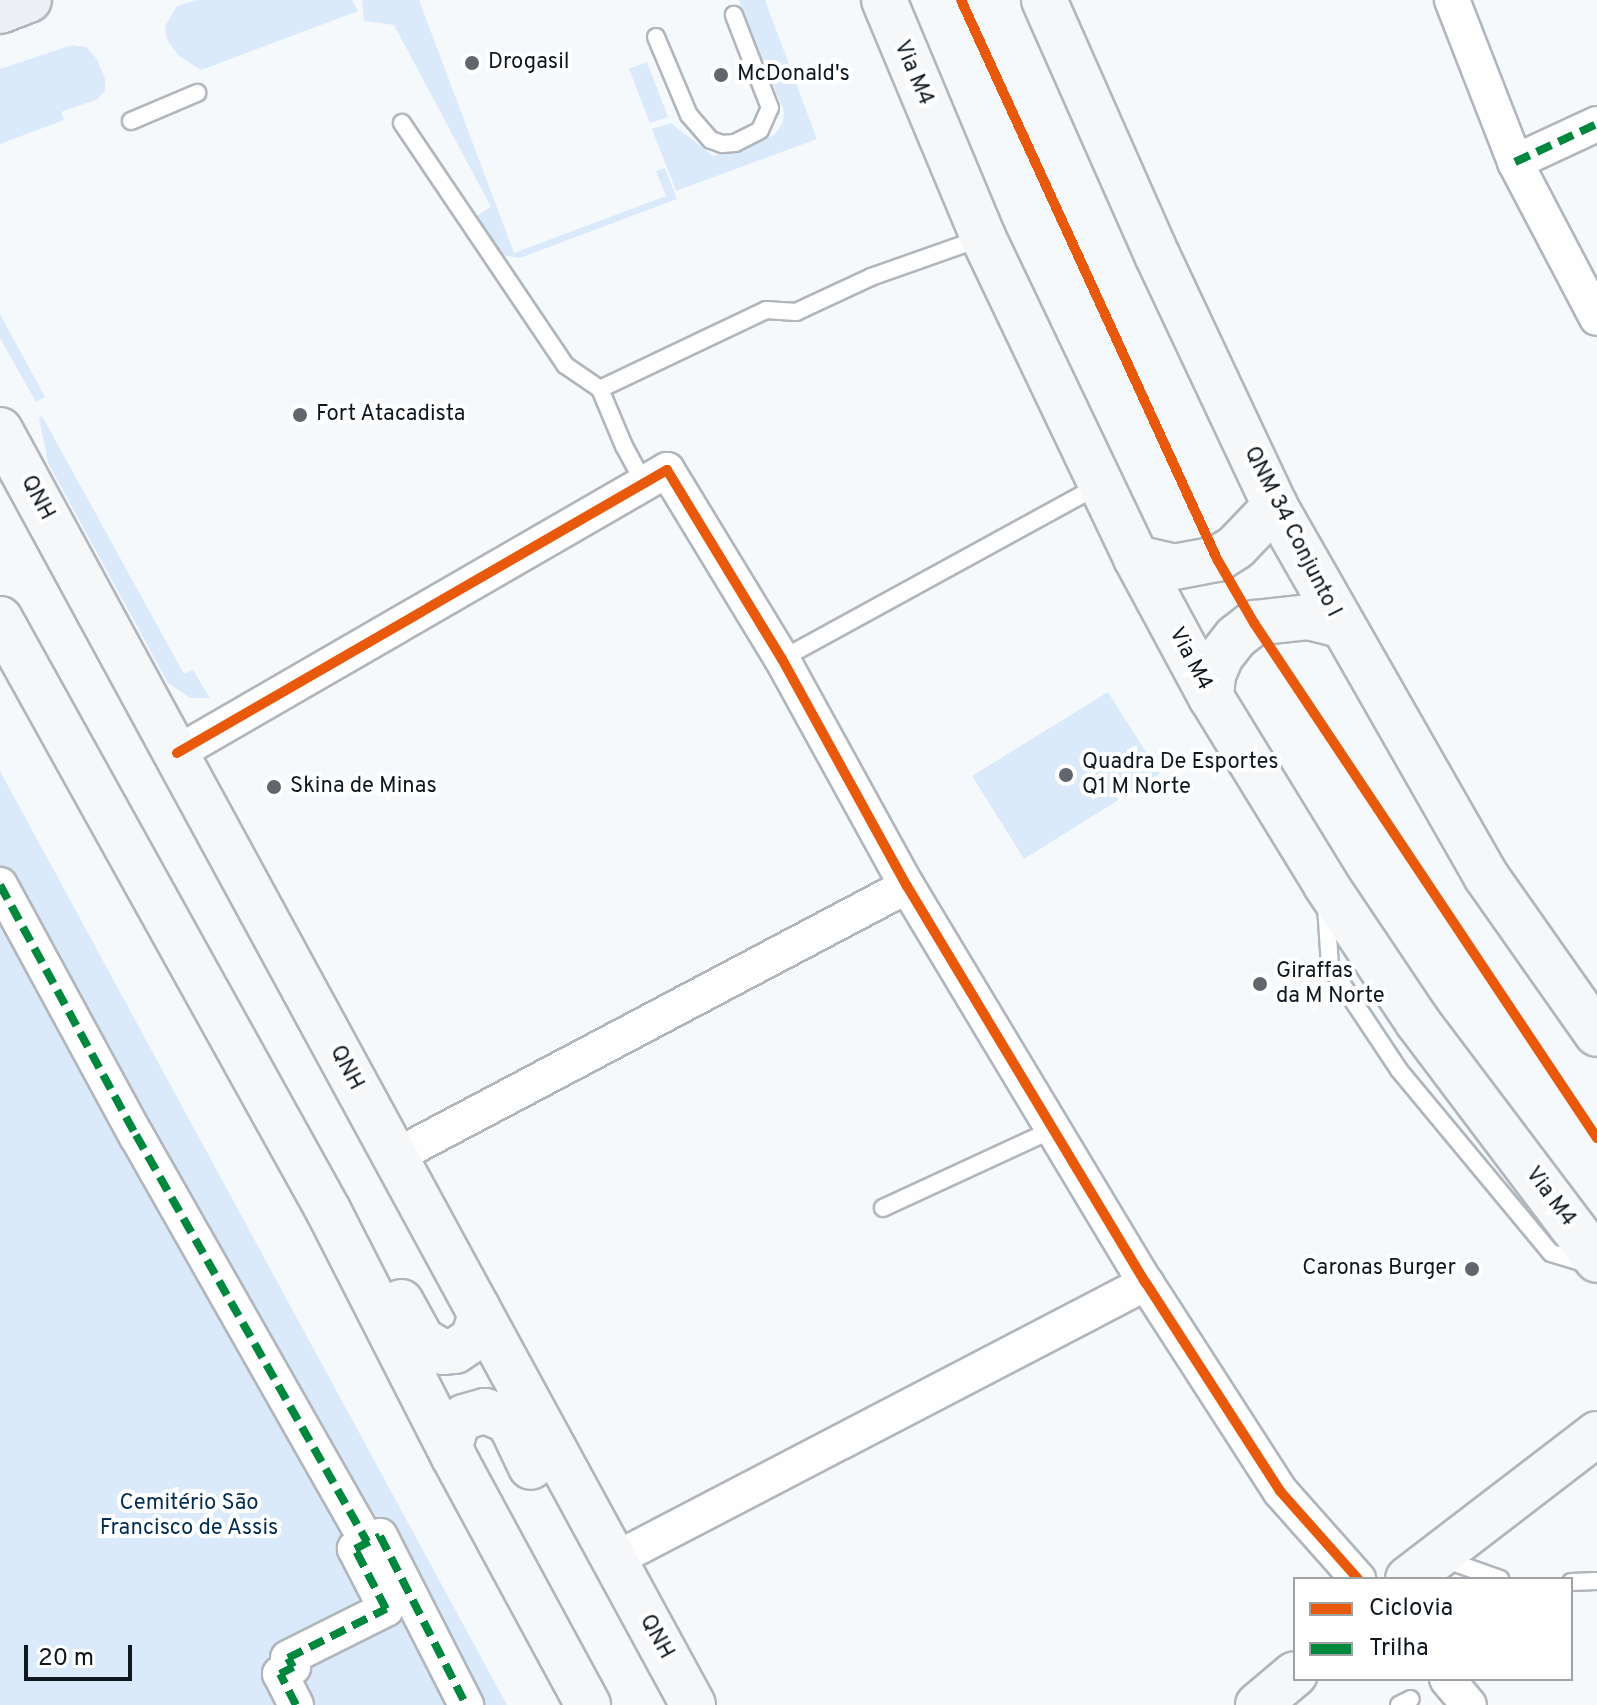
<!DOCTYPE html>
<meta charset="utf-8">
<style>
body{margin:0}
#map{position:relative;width:1597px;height:1705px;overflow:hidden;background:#f6f9fc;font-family:Overpass,sans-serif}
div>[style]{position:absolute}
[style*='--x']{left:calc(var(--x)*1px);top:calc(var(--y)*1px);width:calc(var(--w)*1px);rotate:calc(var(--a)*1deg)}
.green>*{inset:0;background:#daeafb}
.roads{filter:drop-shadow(2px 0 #b1b6bc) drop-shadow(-2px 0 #b1b6bc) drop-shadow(0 2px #b1b6bc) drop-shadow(0 -2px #b1b6bc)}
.lane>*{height:16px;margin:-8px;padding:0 8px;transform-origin:8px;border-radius:8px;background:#fefeff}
.street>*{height:34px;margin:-17px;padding:0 17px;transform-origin:17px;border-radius:17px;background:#fefeff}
.secondary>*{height:44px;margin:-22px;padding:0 22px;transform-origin:22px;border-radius:22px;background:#f5f7f9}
.primary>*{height:44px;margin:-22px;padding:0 22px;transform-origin:22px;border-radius:22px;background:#ecf0f5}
.quiet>*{height:8px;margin-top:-4px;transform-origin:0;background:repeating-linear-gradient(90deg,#00873e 0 16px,transparent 0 24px)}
.cycleway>*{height:10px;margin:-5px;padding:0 5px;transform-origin:5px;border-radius:5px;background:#e8590c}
.dots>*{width:22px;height:22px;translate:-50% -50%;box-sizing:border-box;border:4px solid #fff;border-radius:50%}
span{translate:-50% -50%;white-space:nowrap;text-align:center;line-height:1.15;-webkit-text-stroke:8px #fff;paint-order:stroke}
.poi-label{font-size:22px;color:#0f171f}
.left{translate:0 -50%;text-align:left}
.right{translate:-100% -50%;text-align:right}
.street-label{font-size:22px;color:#0f171f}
.park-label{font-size:22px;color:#002e54}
.legend{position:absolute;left:1293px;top:1577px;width:280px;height:104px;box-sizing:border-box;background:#fff;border:2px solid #9fa2a5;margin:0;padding:10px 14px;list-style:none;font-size:24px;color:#0f171f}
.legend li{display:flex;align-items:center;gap:16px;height:40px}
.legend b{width:40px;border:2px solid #9fa2a5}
.scale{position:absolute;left:24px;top:1645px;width:108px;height:36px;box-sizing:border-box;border:4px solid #0f171f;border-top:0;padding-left:10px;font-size:24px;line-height:28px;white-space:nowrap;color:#0f171f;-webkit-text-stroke:6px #fff;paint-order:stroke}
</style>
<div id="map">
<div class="green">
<div style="clip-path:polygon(196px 0,352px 0,358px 11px,201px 70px,179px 56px,167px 40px,165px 26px,177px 6px)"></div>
<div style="clip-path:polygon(362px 0,419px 0,514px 253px,666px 196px,656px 171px,665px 168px,677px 199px,520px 258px,498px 255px,471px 219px,491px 207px,394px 25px,364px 21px)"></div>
<div style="clip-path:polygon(739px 0,765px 0,817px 139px,676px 191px,652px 129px,671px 123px,713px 156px,752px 146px,775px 134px,782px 124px,784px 112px)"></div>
<div style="clip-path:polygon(72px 45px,86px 47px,97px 59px,105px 79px,105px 90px,98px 99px,61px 112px,64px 120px,0 144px,0 69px)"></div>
<div style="clip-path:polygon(647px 62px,668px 117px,650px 123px,629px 69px)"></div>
<div style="clip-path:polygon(0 314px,45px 397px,36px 402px,0 338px)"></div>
<div style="clip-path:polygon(42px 416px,184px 674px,193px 670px,210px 698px,190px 698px,168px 683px,48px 463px,39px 418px)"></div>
<div style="clip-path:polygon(1108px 692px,1160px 774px,1024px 859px,972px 776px)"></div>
<div style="clip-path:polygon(0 771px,507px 1705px,0 1705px)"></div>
</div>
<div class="roads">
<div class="lane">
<div style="--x:656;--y:37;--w:85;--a:67.1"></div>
<div style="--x:689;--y:115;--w:33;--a:49"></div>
<div style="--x:711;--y:140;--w:12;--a:20"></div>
<div style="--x:722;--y:144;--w:13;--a:-4"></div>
<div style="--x:735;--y:143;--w:28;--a:-27"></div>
<div style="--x:760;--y:130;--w:24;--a:-66"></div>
<div style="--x:770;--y:108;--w:100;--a:-111.2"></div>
<div style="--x:131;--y:121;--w:72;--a:-23"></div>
<div style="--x:402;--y:123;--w:292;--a:56"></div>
<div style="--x:565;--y:365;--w:42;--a:34.4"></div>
<div style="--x:600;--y:389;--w:62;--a:67.2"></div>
<div style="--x:624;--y:446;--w:42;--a:61.6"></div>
<div style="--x:600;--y:389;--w:184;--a:-25.4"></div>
<div style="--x:766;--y:310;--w:30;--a:4"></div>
<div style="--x:796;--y:312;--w:83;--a:-25"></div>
<div style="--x:871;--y:277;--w:118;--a:-19.4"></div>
<div style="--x:782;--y:659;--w:362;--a:-28.7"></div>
<div style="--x:1326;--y:906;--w:60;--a:86.2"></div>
<div style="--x:1330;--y:966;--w:125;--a:56.4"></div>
<div style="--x:1399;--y:1070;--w:238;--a:50.3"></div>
<div style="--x:1551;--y:1253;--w:39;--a:17"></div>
<div style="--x:883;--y:1208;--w:188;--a:-24.8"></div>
<div style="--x:1441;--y:1558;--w:63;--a:19.6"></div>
<div style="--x:1571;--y:1582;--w:26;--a:-2"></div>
<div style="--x:1399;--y:1705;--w:13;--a:-27"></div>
</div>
<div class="street">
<div style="--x:1452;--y:0;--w:174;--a:68.7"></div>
<div style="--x:1515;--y:162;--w:176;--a:62.3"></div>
<div style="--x:1515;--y:162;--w:90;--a:-24.9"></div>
<div style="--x:177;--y:753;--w:566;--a:-30.01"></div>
<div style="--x:667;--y:470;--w:221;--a:58.7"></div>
<div style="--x:782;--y:659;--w:259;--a:61.2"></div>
<div style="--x:907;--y:886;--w:463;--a:59"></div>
<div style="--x:1146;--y:1283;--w:247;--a:57.2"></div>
<div style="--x:1280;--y:1491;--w:118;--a:48.4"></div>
<div style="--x:0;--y:885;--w:285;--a:61.5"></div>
<div style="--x:136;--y:1135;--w:468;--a:60.4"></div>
<div style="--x:394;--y:1157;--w:580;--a:-27.85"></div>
<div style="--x:614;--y:1560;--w:600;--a:-27.5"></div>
<div style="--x:1447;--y:1679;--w:34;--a:50"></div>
<div style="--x:296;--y:1705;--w:35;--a:-117"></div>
<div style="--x:280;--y:1674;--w:15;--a:-28"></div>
<div style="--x:293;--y:1667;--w:10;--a:-119"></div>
<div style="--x:288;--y:1658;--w:110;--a:-26.6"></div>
<div style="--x:386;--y:1609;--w:68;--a:-117.3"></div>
<div style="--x:355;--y:1549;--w:28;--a:-27"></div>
<div style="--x:380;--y:1536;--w:190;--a:63"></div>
</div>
<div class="secondary">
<div style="--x:884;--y:0;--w:257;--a:67.3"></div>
<div style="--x:983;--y:237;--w:356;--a:64.5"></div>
<div style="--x:1136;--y:558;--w:158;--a:61.7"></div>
<div style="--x:1211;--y:697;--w:220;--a:58.5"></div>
<div style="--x:1326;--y:885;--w:164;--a:56.2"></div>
<div style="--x:1417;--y:1021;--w:299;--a:53"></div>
<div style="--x:1044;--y:0;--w:281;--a:66.1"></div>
<div style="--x:1158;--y:257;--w:275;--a:64.8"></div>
<div style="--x:1275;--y:506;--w:426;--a:60.3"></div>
<div style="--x:1486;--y:876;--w:193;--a:54.9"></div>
<div style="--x:0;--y:430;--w:1451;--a:61.47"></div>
<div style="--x:1136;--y:558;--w:39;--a:13"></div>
<div style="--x:1174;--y:567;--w:44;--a:-10.5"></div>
<div style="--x:1217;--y:559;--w:22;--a:-32"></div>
<div style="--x:1236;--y:547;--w:57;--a:-46.4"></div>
<div style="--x:0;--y:619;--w:676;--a:60.97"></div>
<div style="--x:328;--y:1210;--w:277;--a:63"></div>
<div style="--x:454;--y:1457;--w:282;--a:61.6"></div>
<div style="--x:1211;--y:697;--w:22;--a:-85"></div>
<div style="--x:1213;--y:675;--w:21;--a:-67"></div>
<div style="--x:1221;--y:656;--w:24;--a:-52"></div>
<div style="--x:1236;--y:637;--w:23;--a:-38"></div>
<div style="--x:1254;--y:623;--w:54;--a:-6.3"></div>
<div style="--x:1308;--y:617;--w:33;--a:14"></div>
<div style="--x:401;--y:1302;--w:43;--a:61.1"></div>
<div style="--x:422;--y:1340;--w:24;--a:30"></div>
<div style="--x:443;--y:1352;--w:12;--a:-5"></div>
<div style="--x:455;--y:1351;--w:22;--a:-34"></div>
<div style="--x:473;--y:1339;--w:22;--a:-72"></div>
<div style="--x:480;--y:1318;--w:11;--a:-105"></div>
<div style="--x:454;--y:1457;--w:12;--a:-110"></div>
<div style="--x:450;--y:1446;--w:21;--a:-73"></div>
<div style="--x:456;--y:1426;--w:12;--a:-48"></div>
<div style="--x:464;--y:1417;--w:22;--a:-16"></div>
<div style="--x:485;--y:1411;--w:22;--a:22"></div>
<div style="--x:505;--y:1419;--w:11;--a:49"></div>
<div style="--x:512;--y:1427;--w:44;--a:64.6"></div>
<div style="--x:1408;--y:1579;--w:238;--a:-37.5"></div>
<div style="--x:1258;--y:1705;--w:48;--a:-40"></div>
</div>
<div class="primary">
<div style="--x:0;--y:11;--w:31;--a:-21"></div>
</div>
</div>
<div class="quiet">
<div style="--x:1515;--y:162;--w:90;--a:-24.9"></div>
<div style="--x:0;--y:885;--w:285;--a:61.5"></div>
<div style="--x:136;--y:1135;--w:468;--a:60.4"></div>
<div style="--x:296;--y:1705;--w:35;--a:-117"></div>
<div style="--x:280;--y:1674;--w:15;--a:-28"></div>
<div style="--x:293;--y:1667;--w:10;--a:-119"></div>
<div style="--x:288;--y:1658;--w:110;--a:-26.6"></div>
<div style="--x:386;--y:1609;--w:68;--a:-117.3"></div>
<div style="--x:355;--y:1549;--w:28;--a:-27"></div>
<div style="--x:380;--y:1536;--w:190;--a:63"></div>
</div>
<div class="cycleway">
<div style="--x:961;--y:0;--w:615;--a:65.39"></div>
<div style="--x:1217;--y:559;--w:74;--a:60"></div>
<div style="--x:1254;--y:623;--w:619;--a:56.34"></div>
<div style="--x:177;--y:753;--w:566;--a:-30.01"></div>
<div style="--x:667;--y:470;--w:221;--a:58.7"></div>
<div style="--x:782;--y:659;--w:259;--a:61.2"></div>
<div style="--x:907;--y:886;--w:463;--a:59"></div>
<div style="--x:1146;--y:1283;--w:247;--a:57.2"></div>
<div style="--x:1280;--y:1491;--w:118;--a:48.4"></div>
</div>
<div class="dots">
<div style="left:472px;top:63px;background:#60666c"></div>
<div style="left:721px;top:75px;background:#60666c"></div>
<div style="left:300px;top:415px;background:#60666c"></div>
<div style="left:1066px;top:775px;background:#60666c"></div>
<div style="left:274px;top:787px;background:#60666c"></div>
<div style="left:1260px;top:984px;background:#60666c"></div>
<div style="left:1472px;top:1269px;background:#60666c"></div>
</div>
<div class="poi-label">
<span class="left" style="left:488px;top:63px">Drogasil</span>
<span class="left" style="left:737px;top:75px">McDonald's</span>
<span class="left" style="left:316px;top:415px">Fort Atacadista</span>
<span class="left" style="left:1082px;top:775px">Quadra De Esportes<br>Q1 M Norte</span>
<span class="left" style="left:290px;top:787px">Skina de Minas</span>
<span class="left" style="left:1276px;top:984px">Giraffas<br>da M Norte</span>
<span class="right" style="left:1456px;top:1269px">Caronas Burger</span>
</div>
<div class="street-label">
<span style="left:913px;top:73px;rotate:67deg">Via M4</span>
<span style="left:37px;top:498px;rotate:62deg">QNH</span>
<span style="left:1292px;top:532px;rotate:63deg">QNM 34 Conjunto I</span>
<span style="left:1190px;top:659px;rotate:62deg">Via M4</span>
<span style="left:346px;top:1068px;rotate:62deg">QNH</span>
<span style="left:1550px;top:1197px;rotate:53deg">Via M4</span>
<span style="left:656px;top:1637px;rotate:61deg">QNH</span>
</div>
<div class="park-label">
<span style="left:189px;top:1516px">Cemitério São<br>Francisco de Assis</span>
</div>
<ul class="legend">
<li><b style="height:10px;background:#e8590c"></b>Ciclovia</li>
<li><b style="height:10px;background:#00873e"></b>Trilha</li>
</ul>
<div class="scale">20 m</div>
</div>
